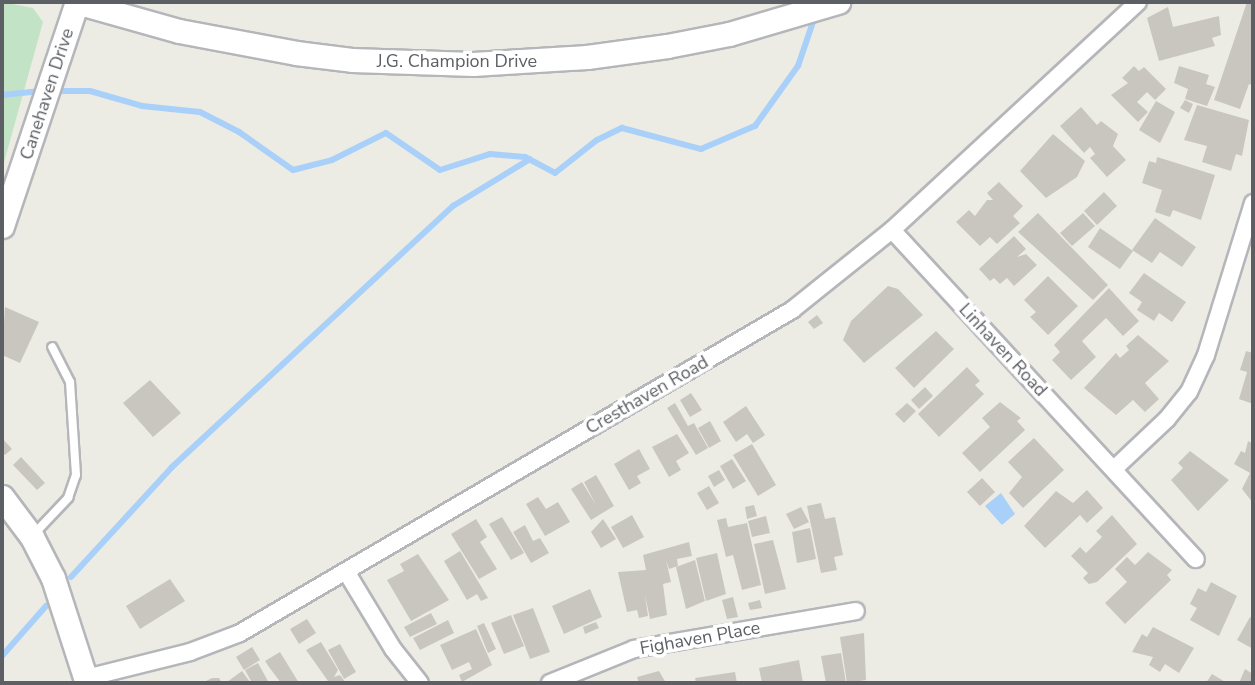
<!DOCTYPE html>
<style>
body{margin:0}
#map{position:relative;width:1255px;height:685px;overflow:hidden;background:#edece4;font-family:"Nunito Sans",sans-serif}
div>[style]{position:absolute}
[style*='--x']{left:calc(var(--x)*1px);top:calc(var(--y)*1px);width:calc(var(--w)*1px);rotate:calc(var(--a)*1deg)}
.green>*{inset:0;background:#c2e3c5}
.water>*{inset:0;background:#a9d0f9}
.stream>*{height:6px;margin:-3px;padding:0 3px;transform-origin:3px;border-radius:3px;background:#a9d0f9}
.building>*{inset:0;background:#c9c6c0}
.roads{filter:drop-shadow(2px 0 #b4b6ba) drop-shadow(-2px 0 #b4b6ba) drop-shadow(0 2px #b4b6ba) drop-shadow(0 -2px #b4b6ba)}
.lane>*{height:8px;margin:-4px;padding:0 4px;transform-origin:4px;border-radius:4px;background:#fff}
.street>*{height:16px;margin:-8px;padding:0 8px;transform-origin:8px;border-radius:8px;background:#fff}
.secondary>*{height:23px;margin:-11.5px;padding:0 11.5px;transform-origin:11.5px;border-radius:11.5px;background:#fff}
span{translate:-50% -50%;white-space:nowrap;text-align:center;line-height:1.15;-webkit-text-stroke:7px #fff;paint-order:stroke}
.street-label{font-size:18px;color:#5c5f63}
.frame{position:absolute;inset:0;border:4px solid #5c5f63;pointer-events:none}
</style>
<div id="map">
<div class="green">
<div style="clip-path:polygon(2px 2px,33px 8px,43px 22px,3px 166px)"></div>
</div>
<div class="water">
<div style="clip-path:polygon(1001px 493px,1015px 514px,1002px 525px,985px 506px)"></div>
</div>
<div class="stream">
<div style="--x:52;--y:91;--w:38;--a:0"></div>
<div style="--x:90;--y:91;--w:54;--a:16.1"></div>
<div style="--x:142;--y:106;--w:58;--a:5.9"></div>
<div style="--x:200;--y:112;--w:44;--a:27.1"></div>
<div style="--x:239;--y:132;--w:66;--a:35.1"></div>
<div style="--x:293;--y:170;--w:40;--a:-14.4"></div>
<div style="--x:332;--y:160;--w:60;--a:-26.6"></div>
<div style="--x:386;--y:133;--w:65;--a:34.4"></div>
<div style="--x:440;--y:170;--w:52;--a:-17.7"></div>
<div style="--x:490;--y:154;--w:35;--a:5"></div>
<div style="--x:525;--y:157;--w:34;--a:28"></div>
<div style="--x:555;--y:173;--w:53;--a:-38.2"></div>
<div style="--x:597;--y:140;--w:28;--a:-26"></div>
<div style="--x:622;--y:128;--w:82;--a:14.9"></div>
<div style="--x:701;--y:149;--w:59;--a:-23.1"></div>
<div style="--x:755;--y:126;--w:74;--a:-54.4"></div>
<div style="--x:798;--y:66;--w:56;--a:-71.2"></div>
<div style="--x:2;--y:95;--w:39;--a:-6"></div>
<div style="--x:71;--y:577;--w:149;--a:-47.4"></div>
<div style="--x:172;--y:467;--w:384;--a:-42.9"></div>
<div style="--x:453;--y:206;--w:90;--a:-31.4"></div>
<div style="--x:2;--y:656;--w:67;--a:-48.7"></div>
</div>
<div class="building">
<div style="clip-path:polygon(1247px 2px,1253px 5px,1253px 85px,1249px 84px,1240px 109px,1214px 100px)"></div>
<div style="clip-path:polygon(1168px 7px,1173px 27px,1219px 16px,1221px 35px,1212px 38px,1215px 46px,1159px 61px,1147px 18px)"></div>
<div style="clip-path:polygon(1134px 66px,1139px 71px,1144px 67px,1166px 89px,1155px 100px,1147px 92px,1137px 102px,1148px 112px,1138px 122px,1111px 95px,1128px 83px,1122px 78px)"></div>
<div style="clip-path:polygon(1179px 66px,1209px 75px,1206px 84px,1215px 87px,1207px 106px,1185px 99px,1188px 89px,1174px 83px)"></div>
<div style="clip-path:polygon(1185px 100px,1193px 104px,1189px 113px,1180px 108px)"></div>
<div style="clip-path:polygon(1156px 101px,1175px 112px,1160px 143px,1139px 130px)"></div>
<div style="clip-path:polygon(1197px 105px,1249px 120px,1242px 156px,1236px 154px,1231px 171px,1202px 162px,1207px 146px,1184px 140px)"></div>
<div style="clip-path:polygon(1081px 107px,1097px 125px,1101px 121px,1118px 134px,1113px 146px,1126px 160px,1107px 177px,1090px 158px,1095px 154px,1090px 147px,1084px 153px,1060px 126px)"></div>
<div style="clip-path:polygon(1053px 134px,1085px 161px,1077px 177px,1046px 198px,1020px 171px)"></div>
<div style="clip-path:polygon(1157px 157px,1215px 175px,1201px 220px,1173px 210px,1170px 217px,1155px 212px,1162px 190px,1142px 183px,1149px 161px,1156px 163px)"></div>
<div style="clip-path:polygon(999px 182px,1023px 206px,1013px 216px,1020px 223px,997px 244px,990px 237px,980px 246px,956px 222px,969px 210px,975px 216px,987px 200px,993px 200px,987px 193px)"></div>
<div style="clip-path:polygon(1104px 192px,1117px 206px,1097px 225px,1084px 211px)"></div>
<div style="clip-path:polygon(1038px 213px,1108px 285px,1093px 300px,1018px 232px)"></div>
<div style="clip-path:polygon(1083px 213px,1095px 226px,1072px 246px,1060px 233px)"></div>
<div style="clip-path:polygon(1155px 218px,1196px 247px,1182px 267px,1160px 252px,1152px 263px,1132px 250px)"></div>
<div style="clip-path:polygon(1100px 228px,1133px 251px,1120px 269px,1088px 247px)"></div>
<div style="clip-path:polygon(1014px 236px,1026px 249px,1017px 257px,1026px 254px,1037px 265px,1014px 286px,1007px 278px,1000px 284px,994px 278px,990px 281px,979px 269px)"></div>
<div style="clip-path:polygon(1144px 273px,1186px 302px,1172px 322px,1159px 313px,1154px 321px,1137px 310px,1142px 302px,1129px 293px)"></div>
<div style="clip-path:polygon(1048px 276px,1078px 306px,1048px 335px,1030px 317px,1036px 312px,1024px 300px)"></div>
<div style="clip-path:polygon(888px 286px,898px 289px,923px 315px,864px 363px,843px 340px,851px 321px)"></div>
<div style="clip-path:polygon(1109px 288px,1139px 321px,1123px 336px,1106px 318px,1082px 341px,1096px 357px,1071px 380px,1052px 360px,1060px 352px,1054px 345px)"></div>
<div style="clip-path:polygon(5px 307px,39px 322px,20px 363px,2px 355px)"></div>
<div style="clip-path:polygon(817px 315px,823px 323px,814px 329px,808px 322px)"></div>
<div style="clip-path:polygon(936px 331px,954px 349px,914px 388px,895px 368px)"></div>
<div style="clip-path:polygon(1138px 335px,1169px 361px,1145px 383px,1159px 399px,1145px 412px,1133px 400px,1116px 415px,1084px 388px,1116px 353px,1120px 358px,1129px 350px,1126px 346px)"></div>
<div style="clip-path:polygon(1246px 351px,1253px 353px,1253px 404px,1239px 399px,1247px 372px,1240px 370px)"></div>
<div style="clip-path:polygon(967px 367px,980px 381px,975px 385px,984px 394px,939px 437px,918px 414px)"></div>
<div style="clip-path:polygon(150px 380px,181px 413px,153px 437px,123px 403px)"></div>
<div style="clip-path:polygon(925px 387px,933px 396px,919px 409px,911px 400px)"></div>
<div style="clip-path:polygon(691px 393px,702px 410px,690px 417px,680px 400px)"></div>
<div style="clip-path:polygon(1000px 402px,1021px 418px,1017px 421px,1025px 430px,980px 472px,962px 453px,990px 427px,982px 418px)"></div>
<div style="clip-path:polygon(675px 403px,688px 426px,694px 423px,708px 448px,696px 455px,667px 408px)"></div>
<div style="clip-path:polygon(907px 403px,916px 411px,904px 423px,895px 414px)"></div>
<div style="clip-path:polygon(746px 406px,765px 435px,753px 443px,747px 434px,736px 442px,723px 422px)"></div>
<div style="clip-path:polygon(710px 421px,721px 441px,709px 448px,698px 428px)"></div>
<div style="clip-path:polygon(677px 434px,689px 453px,676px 461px,681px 470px,669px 477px,652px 447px)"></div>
<div style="clip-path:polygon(2px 438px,12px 449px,5px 455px,2px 452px)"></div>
<div style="clip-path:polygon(1034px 438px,1064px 470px,1023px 508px,1009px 493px,1022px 477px,1008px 462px)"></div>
<div style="clip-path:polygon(1248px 441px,1253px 444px,1253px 503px,1242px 489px,1250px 473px,1234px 464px,1241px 451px,1245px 453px)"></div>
<div style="clip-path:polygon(752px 444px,776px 485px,758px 496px,733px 455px)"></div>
<div style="clip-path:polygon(639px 449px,650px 469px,637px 476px,641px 483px,629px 490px,614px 464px)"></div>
<div style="clip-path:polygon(1190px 451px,1229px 480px,1198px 511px,1171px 480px,1183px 468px,1178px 463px)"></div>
<div style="clip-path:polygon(21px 457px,45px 483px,37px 490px,13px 465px)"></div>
<div style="clip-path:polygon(732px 459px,746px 481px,733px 489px,720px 466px)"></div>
<div style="clip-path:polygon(719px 470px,725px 480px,714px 487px,708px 476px)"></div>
<div style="clip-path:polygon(596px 475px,614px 506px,591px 520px,571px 489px,582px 482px,596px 505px,584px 482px)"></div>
<div style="clip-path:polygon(982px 478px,995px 492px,980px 506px,967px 492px)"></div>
<div style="clip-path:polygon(709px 486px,719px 503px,707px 510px,697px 493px)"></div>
<div style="clip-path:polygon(1087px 490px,1103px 508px,1087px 523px,1080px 515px,1045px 548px,1024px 526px,1056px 491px,1073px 503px)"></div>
<div style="clip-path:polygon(538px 497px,546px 509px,558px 502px,570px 522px,545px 536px,526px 504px)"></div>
<div style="clip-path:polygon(821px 503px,825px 519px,835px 517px,843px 555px,834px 557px,837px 570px,821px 573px,807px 506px)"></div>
<div style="clip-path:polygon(754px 505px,757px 516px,747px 519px,745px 507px)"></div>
<div style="clip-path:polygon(801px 507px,809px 522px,794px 529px,786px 514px)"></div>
<div style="clip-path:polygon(632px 515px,644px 537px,623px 548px,611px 527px)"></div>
<div style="clip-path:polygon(1112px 515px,1137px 544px,1097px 582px,1089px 584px,1083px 578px,1088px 573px,1071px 556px,1080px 547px,1086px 553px,1102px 537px,1096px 531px)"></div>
<div style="clip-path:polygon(766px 516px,770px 533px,752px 537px,748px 521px)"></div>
<div style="clip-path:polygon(502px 517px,524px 553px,511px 560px,489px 524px)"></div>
<div style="clip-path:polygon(726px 518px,728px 527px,747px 523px,761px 585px,742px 590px,733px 555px,726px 557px,717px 520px)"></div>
<div style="clip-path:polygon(476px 519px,487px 537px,480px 542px,497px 569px,479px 579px,451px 534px)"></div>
<div style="clip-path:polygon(603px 519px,616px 539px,601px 548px,591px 532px)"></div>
<div style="clip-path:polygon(525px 525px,533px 541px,540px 538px,549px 553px,531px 563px,513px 532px)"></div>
<div style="clip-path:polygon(810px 528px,816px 559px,797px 563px,792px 532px)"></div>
<div style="clip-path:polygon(773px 540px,786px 589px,765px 594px,754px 544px)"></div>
<div style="clip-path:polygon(689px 542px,692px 556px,677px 559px,678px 566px,669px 569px,666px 560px,671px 582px,663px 584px,667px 615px,650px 619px,645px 595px,648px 616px,639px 618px,637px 610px,627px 612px,618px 572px,646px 570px,643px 555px)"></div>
<div style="clip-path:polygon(460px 551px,488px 598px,481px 601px,477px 594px,467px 600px,444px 561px)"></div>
<div style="clip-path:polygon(1148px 552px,1172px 570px,1167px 575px,1171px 580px,1125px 624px,1105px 603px,1127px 582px,1115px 569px,1127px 557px,1135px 565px)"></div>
<div style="clip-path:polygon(717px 553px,726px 594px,706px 601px,696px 558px)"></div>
<div style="clip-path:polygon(418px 554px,449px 600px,411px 621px,387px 580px,404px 571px,400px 564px)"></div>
<div style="clip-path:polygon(695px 560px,705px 601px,686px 609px,676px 567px)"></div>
<div style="clip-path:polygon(170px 579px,185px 601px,140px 629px,126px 606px)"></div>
<div style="clip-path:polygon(1211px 582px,1237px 596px,1219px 636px,1190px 620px,1197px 608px,1190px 604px,1198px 588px,1206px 592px)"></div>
<div style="clip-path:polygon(590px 589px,602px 617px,564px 634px,552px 606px)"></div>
<div style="clip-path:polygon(733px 597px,738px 617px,727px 619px,722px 600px)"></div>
<div style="clip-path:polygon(760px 600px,762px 608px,750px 610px,748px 603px)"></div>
<div style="clip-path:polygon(533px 608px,550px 652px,530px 659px,513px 615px)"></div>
<div style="clip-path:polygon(431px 613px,437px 624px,410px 637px,404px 627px)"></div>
<div style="clip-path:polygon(511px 615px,524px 646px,504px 654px,491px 623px)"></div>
<div style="clip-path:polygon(1250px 617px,1253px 618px,1253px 649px,1237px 640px)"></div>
<div style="clip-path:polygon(307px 619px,316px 633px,299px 644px,290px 629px)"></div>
<div style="clip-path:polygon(448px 620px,454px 633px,420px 650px,413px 638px)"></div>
<div style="clip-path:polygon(596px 622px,599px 628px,585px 634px,583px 627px)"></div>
<div style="clip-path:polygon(484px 623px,496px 649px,488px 653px,477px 626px)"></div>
<div style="clip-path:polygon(1153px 627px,1194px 648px,1179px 673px,1165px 664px,1160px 672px,1149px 665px,1153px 657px,1132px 652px,1142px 634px,1147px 637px)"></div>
<div style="clip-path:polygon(476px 629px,492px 665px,462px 682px,459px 675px,472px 669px,469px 662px,452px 670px,440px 645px)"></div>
<div style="clip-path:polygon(864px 633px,866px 680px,847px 683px,840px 637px)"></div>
<div style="clip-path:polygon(321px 642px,338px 670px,334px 677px,340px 675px,346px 683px,325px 683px,328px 681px,306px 650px)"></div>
<div style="clip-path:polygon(340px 644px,356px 672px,344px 679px,328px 650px)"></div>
<div style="clip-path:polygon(252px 647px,260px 660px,244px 670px,236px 657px)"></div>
<div style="clip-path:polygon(280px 652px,299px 683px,281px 683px,269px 667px,265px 661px)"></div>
<div style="clip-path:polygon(841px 653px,846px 683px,826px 683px,821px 656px)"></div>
<div style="clip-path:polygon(799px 660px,803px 683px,762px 683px,759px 668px)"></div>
<div style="clip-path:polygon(258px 663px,269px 683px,252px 683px,245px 670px)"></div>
<div style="clip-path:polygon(1245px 669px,1253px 674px,1253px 683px,1239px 683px)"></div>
<div style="clip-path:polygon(242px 671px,250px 682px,228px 683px,227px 682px)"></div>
<div style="clip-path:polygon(659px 671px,666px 683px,639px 683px,637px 677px)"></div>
<div style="clip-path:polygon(735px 672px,737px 683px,696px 683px,695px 678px)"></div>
<div style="clip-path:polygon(1212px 674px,1227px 683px,1206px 683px)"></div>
<div style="clip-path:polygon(212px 678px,219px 678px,222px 683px,202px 683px)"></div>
</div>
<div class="roads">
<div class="lane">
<div style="--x:34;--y:534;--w:50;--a:-46.6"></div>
<div style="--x:68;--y:498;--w:24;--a:-71"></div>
<div style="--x:76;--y:475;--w:93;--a:-93.7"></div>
<div style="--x:70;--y:382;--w:39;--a:-117"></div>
</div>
<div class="street">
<div style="--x:892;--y:230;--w:448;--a:47.3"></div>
<div style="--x:1114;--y:469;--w:73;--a:-43.3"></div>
<div style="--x:1167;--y:419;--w:35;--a:-51"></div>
<div style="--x:1189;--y:392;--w:41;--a:-65.3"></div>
<div style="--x:1206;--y:355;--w:159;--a:-72.8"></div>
<div style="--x:347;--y:573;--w:89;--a:58.8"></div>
<div style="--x:393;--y:649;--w:43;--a:51.5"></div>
<div style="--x:86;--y:678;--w:107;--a:-14"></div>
<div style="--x:190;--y:652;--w:53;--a:-20.8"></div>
<div style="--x:240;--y:633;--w:640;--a:-30.33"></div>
<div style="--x:792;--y:310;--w:128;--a:-38.7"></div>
<div style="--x:892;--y:230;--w:335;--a:-42.8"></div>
<div style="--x:550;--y:683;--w:91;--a:-22"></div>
<div style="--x:634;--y:649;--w:225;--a:-9.7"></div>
</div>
<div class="secondary">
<div style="--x:76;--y:2;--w:107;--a:15.7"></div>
<div style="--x:179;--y:31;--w:119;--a:10.6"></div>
<div style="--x:296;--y:53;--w:56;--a:7.1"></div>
<div style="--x:352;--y:60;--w:121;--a:1.9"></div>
<div style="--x:473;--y:64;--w:114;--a:-3.5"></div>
<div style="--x:587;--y:57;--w:81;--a:-7.8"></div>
<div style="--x:667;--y:46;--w:63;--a:-11"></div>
<div style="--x:729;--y:34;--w:114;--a:-16.4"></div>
<div style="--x:2;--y:226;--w:236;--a:-71.5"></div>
<div style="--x:2;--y:497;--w:50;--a:53.1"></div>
<div style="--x:32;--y:537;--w:46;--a:62.9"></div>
<div style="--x:53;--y:578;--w:110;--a:72.1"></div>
</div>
</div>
<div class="street-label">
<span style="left:457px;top:61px">J.G. Champion Drive</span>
<span style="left:47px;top:94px;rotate:-72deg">Canehaven Drive</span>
<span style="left:1003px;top:350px;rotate:47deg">Linhaven Road</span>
<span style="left:647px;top:395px;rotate:-30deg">Cresthaven Road</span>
<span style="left:700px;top:638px;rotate:-10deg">Fighaven Place</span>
</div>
<div class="frame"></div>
</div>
